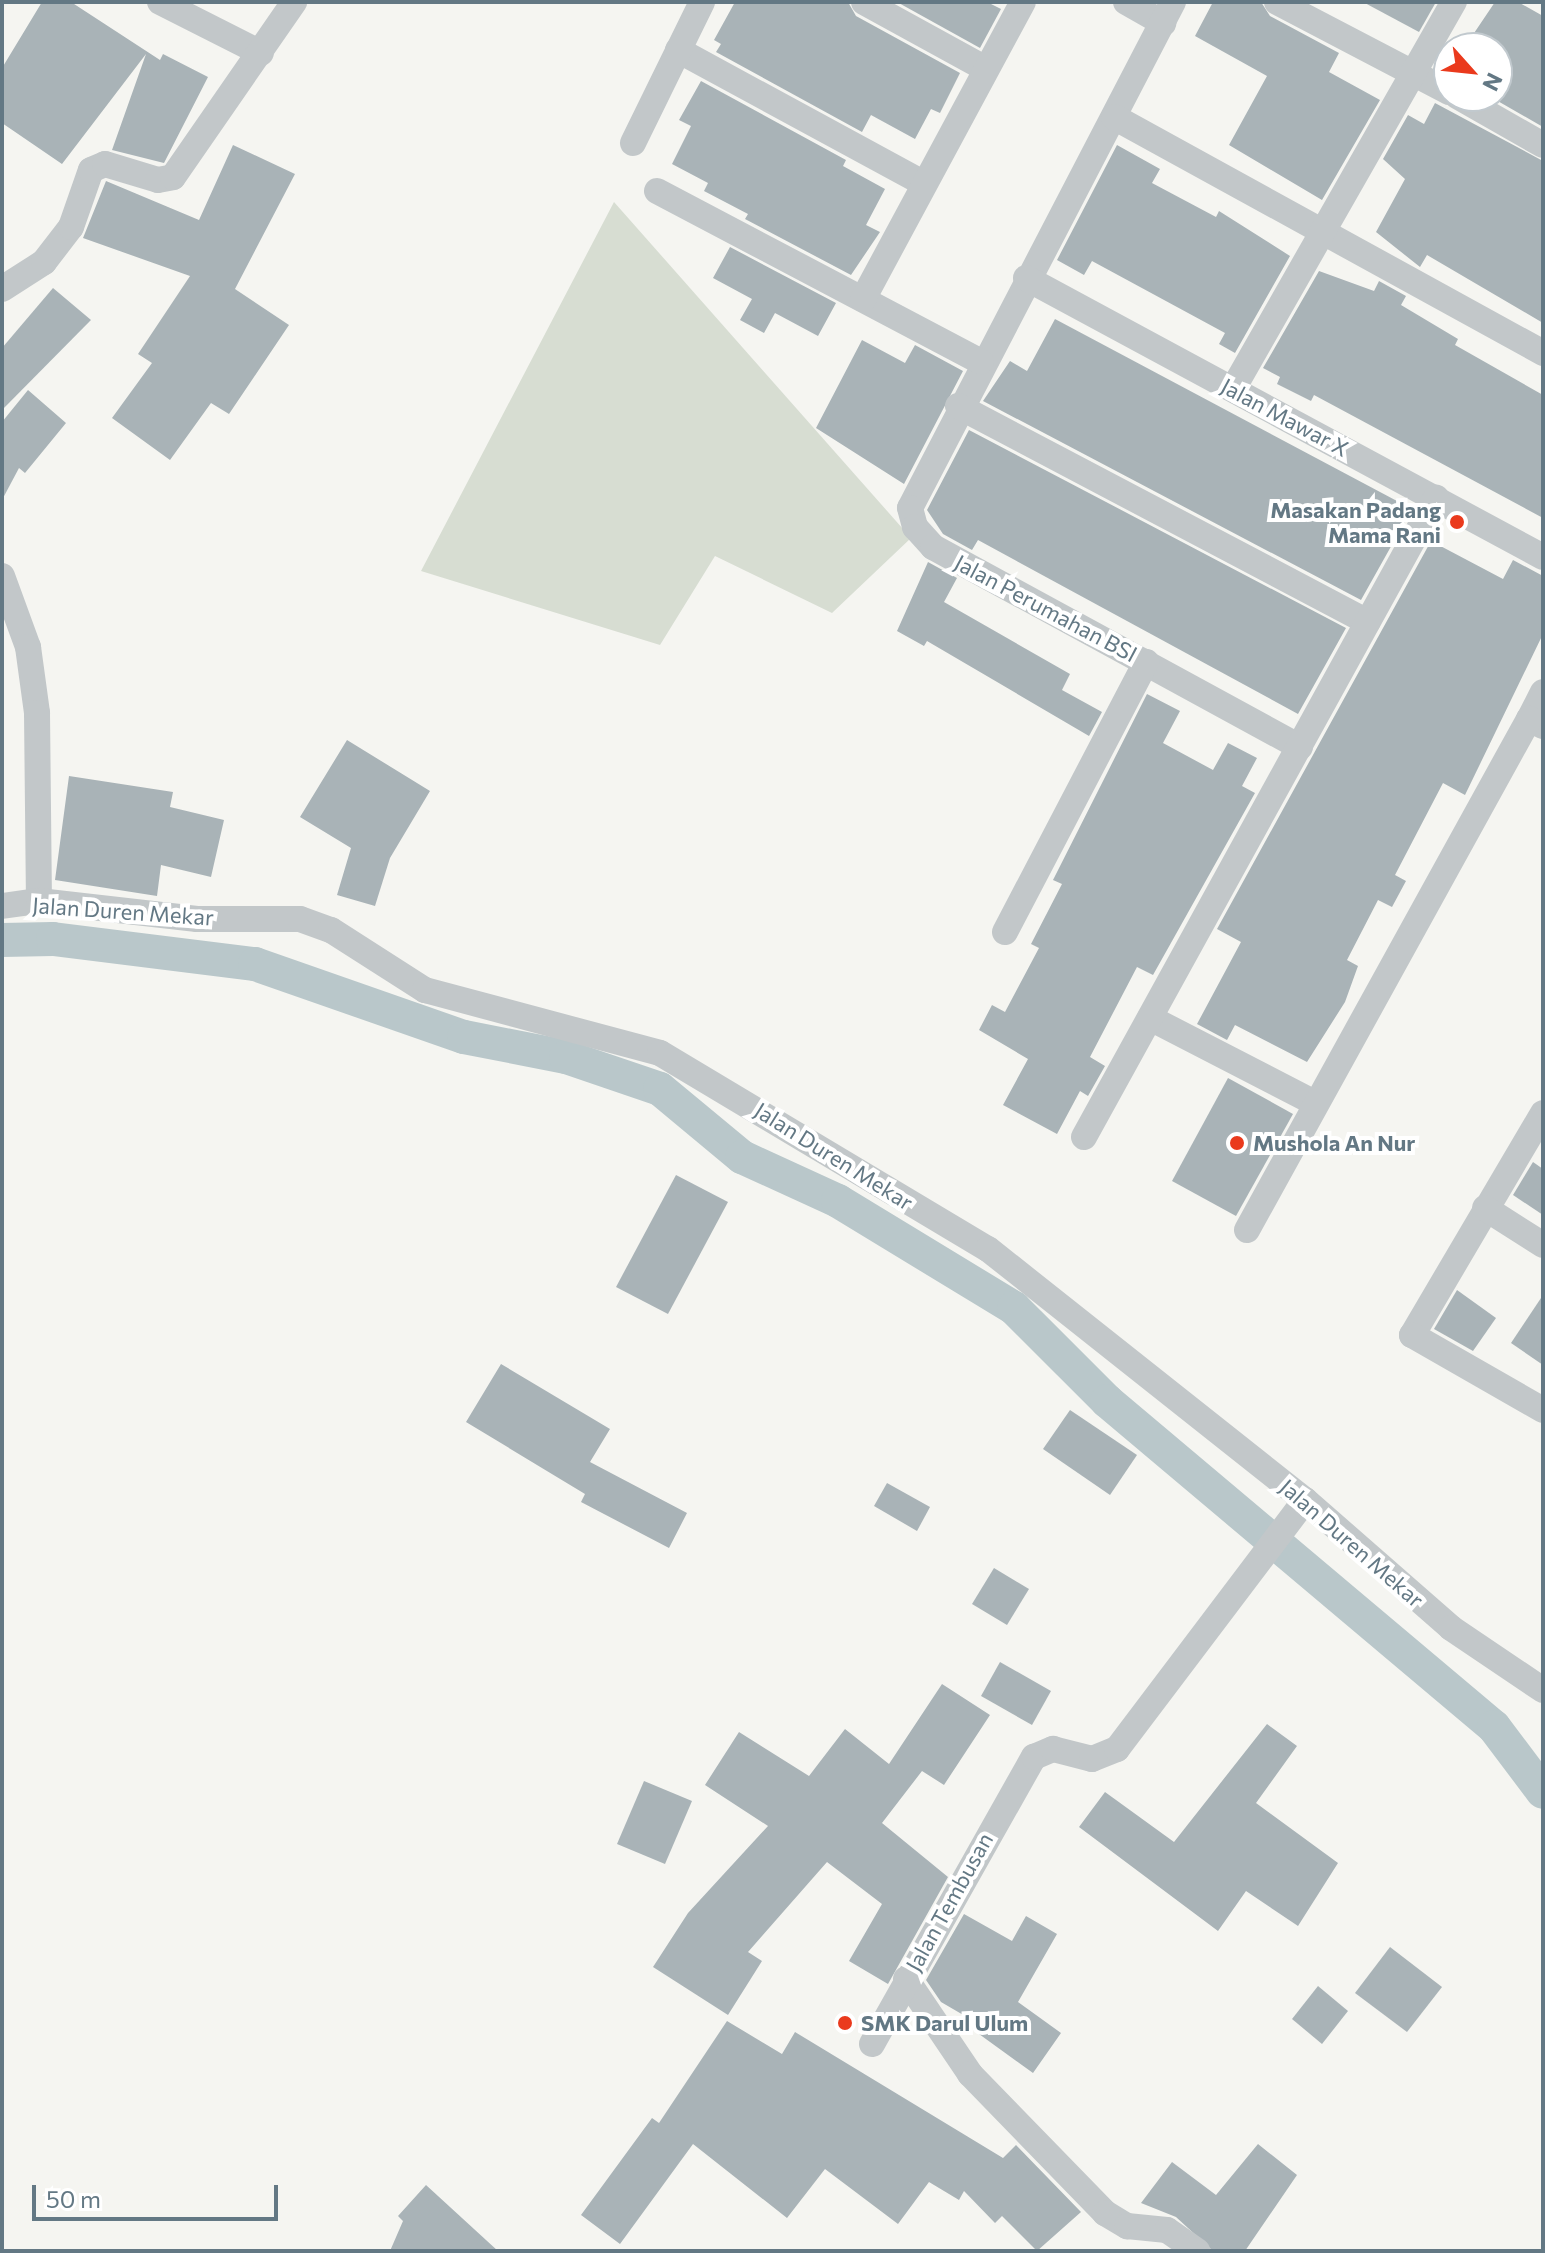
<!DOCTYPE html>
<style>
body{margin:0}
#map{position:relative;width:1545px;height:2253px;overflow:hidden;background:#f5f5f1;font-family:Commissioner,sans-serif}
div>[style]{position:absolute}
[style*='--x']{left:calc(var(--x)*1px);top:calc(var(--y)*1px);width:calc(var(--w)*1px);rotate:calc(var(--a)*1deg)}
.green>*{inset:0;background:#d7ddd2}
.canal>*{height:34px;margin:-17px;padding:0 17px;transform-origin:17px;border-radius:17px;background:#b9c7ca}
.building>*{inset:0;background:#a9b3b7}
.street>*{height:26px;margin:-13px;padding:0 13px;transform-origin:13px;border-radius:13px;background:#c2c7c9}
.dots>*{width:22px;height:22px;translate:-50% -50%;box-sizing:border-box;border:4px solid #fff;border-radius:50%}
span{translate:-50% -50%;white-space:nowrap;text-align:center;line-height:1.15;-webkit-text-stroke:8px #fff;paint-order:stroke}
.street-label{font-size:22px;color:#637884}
.poi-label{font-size:22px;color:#637884;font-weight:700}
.right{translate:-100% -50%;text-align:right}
.left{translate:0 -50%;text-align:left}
.frame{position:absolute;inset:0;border:4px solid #637884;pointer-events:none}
.north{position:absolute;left:1433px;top:32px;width:80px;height:80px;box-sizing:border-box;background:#fff;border:2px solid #c1c9ce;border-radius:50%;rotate:117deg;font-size:22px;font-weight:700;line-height:32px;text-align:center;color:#637884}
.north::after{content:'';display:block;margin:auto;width:28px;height:36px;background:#ea3a1d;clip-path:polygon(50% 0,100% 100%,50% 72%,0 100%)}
.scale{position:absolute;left:32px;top:2185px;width:246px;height:36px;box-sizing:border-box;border:4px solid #637884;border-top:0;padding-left:10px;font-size:24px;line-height:28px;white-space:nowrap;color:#637884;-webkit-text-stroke:6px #fff;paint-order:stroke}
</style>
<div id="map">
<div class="green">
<div style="clip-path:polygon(614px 202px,911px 538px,832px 613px,715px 556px,660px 645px,421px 571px)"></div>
</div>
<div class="canal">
<div style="--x:2;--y:940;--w:51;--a:-1.1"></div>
<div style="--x:53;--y:939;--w:204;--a:7.1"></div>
<div style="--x:255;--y:964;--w:221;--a:19.3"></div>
<div style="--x:464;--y:1037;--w:104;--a:11.1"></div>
<div style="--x:566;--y:1057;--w:99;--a:18.8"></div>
<div style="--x:660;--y:1089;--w:107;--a:39.7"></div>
<div style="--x:742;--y:1157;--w:106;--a:24.6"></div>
<div style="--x:838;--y:1201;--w:206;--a:31.3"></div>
<div style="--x:1014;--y:1308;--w:132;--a:45"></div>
<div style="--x:1107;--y:1401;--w:506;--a:40.11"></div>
<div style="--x:1494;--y:1727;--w:81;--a:53"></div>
</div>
<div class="building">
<div style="clip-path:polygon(42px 2px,71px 2px,160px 60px,163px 54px,208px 77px,164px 163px,112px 150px,146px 54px,62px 164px,2px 123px,2px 68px)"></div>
<div style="clip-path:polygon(735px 2px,848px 2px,856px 16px,960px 73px,940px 113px,931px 109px,915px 139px,871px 115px,862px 132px,716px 52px,721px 44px,714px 40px)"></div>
<div style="clip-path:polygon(897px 2px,987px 2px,1001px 9px,980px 48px)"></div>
<div style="clip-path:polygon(1213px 2px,1261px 2px,1270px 16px,1339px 53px,1329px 72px,1380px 100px,1322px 200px,1229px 145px,1267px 76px,1195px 36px)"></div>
<div style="clip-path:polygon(1363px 2px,1436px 2px,1419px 32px)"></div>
<div style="clip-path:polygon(1495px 2px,1518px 2px,1543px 16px,1543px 127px,1489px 96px,1497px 96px,1497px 48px,1464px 48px)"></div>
<div style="clip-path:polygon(701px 81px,846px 160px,843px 166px,885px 189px,866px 225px,880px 232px,851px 275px,745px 219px,748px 214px,704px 191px,708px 183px,672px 164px,691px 126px,679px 120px)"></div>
<div style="clip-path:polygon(1435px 103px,1543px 161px,1543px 323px,1427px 255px,1420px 267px,1376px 232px,1405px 179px,1383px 159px,1408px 115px,1424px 124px)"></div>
<div style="clip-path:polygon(233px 145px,295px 174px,235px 289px,289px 325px,229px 414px,211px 403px,170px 460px,112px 418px,152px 363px,138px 354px,190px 276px,83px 238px,106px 181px,199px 220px)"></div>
<div style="clip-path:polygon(1117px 145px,1160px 169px,1152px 183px,1216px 217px,1219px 211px,1290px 256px,1235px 353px,1219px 344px,1225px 333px,1092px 261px,1084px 275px,1057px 260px)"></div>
<div style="clip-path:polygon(730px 247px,836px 303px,818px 336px,775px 313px,764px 333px,740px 320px,752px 299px,713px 278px)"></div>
<div style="clip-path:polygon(1319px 271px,1374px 291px,1379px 281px,1406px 296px,1401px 305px,1458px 339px,1455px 345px,1543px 395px,1543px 518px,1314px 395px,1311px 401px,1277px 384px,1280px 377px,1263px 368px)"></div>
<div style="clip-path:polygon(53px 288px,91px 320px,2px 410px,2px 348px)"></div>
<div style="clip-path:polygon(1055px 319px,1412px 509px,1361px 600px,983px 401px,1010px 361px,1027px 371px)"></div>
<div style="clip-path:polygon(862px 340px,905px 363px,915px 345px,963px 371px,904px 484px,816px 428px)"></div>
<div style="clip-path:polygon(28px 390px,66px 423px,25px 473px,19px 468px,2px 500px,2px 422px)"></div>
<div style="clip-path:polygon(969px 430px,1346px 628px,1298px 714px,978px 540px,972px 550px,943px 534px,927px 510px)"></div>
<div style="clip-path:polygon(1431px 541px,1503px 579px,1513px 560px,1543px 576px,1543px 634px,1465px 795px,1443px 783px,1395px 875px,1406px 881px,1392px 907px,1378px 900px,1347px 960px,1358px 966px,1345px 1002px,1307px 1062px,1235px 1025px,1227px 1040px,1197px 1024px,1241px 942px,1217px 929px)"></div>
<div style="clip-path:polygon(928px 562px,957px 578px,944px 602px,1070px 674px,1062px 690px,1102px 712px,1089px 736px,927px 641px,924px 646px,897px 631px)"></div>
<div style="clip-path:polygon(1147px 694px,1180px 711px,1163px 743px,1213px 770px,1228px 743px,1257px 758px,1242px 786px,1255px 793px,1153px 975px,1137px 967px,1090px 1057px,1105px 1066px,1088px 1096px,1080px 1091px,1057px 1134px,1003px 1105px,1028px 1059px,979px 1030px,992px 1005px,1005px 1012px,1039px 948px,1031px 944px,1062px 884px,1053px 880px)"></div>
<div style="clip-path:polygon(347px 740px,430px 791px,390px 858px,375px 906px,337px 895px,351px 848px,300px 817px)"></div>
<div style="clip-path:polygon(69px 776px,173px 792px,170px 807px,224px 820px,211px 877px,161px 865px,157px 896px,55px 880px)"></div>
<div style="clip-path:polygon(1228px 1078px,1293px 1114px,1236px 1216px,1172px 1181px)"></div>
<div style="clip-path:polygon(1533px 1162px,1543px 1169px,1543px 1215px,1513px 1195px)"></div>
<div style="clip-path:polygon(676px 1175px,728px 1202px,668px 1314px,616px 1287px)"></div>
<div style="clip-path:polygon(1457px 1290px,1496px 1318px,1473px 1351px,1434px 1329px)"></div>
<div style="clip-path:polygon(1543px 1295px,1543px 1365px,1511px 1343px)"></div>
<div style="clip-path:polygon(501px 1364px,610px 1429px,590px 1462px,687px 1513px,669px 1548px,581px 1502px,585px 1494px,466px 1422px)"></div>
<div style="clip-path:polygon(1070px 1410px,1137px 1455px,1110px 1495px,1043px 1449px)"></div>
<div style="clip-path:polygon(887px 1483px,930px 1507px,917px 1531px,874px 1506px)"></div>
<div style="clip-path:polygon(994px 1568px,1029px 1589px,1007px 1625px,972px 1604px)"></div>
<div style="clip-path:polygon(1000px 1662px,1051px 1691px,1032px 1725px,981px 1696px)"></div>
<div style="clip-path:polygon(942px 1684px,990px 1715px,944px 1785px,922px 1771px,882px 1823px,948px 1877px,888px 1984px,849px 1961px,882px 1904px,827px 1862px,748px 1952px,762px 1961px,728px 2015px,653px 1967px,688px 1913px,768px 1826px,705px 1785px,739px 1732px,809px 1776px,845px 1729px,889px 1764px)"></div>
<div style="clip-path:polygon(1267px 1724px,1297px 1746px,1256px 1803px,1338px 1863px,1298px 1926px,1246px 1891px,1218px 1931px,1079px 1827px,1105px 1792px,1174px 1842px)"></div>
<div style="clip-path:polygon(644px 1781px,692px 1801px,665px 1864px,617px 1844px)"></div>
<div style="clip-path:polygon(964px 1914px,1012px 1941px,1026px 1916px,1057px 1934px,1018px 2002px,1061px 2033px,1033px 2073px,961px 2021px,965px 2016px,941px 2002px,926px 1980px)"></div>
<div style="clip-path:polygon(1390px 1947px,1442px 1987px,1407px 2032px,1355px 1993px)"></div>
<div style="clip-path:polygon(1318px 1986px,1348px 2011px,1322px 2044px,1292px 2019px)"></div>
<div style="clip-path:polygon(727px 2021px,782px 2054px,795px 2032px,1003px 2158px,1016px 2145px,1081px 2212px,1037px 2251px,1002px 2216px,995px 2223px,964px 2191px,959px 2200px,929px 2182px,898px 2224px,825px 2169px,787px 2218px,693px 2144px,620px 2244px,581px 2215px,652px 2118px,659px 2123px)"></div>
<div style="clip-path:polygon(1258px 2144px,1297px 2175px,1245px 2251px,1213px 2251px,1176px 2217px,1141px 2203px,1172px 2162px,1216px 2195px)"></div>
<div style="clip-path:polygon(426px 2185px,498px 2251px,390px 2251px,403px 2221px,398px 2216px)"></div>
</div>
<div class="street">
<div style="--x:160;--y:2;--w:113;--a:26.8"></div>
<div style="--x:864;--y:2;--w:139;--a:28.8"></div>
<div style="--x:1126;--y:2;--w:43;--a:29.6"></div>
<div style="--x:1173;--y:2;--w:570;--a:117.46"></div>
<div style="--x:910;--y:508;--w:20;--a:75"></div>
<div style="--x:915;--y:527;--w:27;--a:48"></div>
<div style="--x:933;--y:547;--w:418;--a:28.6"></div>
<div style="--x:1277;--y:2;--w:194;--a:27.6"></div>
<div style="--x:678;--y:50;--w:279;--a:28.5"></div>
<div style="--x:1457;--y:96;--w:99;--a:29.7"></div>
<div style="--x:1114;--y:117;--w:490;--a:28.8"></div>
<div style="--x:633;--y:143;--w:157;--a:-63.9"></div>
<div style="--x:657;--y:191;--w:366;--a:27.8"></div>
<div style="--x:1026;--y:278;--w:587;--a:28.35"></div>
<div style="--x:2;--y:289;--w:50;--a:-32.7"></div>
<div style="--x:44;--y:262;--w:44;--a:-52.4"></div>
<div style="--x:71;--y:227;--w:60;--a:-70.7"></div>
<div style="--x:91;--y:170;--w:15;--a:-23"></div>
<div style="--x:105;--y:164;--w:55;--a:16.8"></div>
<div style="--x:158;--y:180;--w:15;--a:-11"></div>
<div style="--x:173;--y:177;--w:213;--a:-55.3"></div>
<div style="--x:863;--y:299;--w:337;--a:-61.7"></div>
<div style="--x:1233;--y:389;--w:446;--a:-60.3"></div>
<div style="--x:958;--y:406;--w:463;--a:27.8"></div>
<div style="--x:2;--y:576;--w:76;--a:69.9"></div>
<div style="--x:28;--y:647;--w:67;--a:82.2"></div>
<div style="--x:37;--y:713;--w:188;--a:89.4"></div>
<div style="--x:1543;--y:692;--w:30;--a:117"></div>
<div style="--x:1529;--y:719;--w:16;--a:27"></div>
<div style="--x:2;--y:906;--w:37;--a:-8"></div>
<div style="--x:39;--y:901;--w:159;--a:6.5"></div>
<div style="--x:197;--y:919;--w:103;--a:0"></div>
<div style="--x:300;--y:919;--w:33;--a:20"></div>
<div style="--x:331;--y:930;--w:112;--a:32.6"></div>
<div style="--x:425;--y:990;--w:243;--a:15"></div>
<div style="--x:660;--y:1053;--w:382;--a:30.9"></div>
<div style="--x:988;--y:1249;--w:404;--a:38.4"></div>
<div style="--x:1305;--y:1500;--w:194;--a:41.2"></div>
<div style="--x:1451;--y:1628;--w:111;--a:34"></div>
<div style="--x:1005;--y:932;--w:305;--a:-62.4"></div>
<div style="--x:1150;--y:1018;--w:186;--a:27.3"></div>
<div style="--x:1543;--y:1113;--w:258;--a:120.5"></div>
<div style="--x:1412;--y:1335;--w:151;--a:29.8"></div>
<div style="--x:1084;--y:1137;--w:730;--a:-61.15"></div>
<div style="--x:1485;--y:1208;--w:69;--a:32.5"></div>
<div style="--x:1247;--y:1230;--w:584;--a:-61.11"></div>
<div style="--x:906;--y:1979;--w:115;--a:56"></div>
<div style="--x:970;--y:2074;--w:194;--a:45.8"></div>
<div style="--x:1105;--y:2213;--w:26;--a:31"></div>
<div style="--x:1127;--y:2226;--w:40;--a:5.7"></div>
<div style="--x:1167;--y:2230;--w:37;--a:35"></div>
<div style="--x:872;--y:2044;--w:330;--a:-60.6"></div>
<div style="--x:1034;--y:1757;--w:21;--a:-23"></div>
<div style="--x:1053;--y:1749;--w:40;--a:14.4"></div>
<div style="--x:1092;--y:1759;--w:27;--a:-22"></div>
<div style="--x:1117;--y:1749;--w:312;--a:-52.9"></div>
</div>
<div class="dots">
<div style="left:1457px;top:522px;background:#ea3a1d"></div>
<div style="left:1237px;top:1143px;background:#ea3a1d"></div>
<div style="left:845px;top:2023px;background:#ea3a1d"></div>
</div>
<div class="street-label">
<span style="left:1285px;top:417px;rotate:28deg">Jalan Mawar X</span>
<span style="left:1046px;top:608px;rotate:28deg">Jalan Perumahan BSI</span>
<span style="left:123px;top:911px;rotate:4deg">Jalan Duren Mekar</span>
<span style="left:834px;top:1156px;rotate:32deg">Jalan Duren Mekar</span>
<span style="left:1352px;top:1543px;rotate:41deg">Jalan Duren Mekar</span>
<span style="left:949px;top:1902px;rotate:-61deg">Jalan Tembusan</span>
</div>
<div class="poi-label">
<span class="right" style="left:1441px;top:522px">Masakan Padang<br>Mama Rani</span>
<span class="left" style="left:1253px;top:1143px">Mushola An Nur</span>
<span class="left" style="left:861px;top:2023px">SMK Darul Ulum</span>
</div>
<div class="frame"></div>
<div class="north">N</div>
<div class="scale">50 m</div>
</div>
